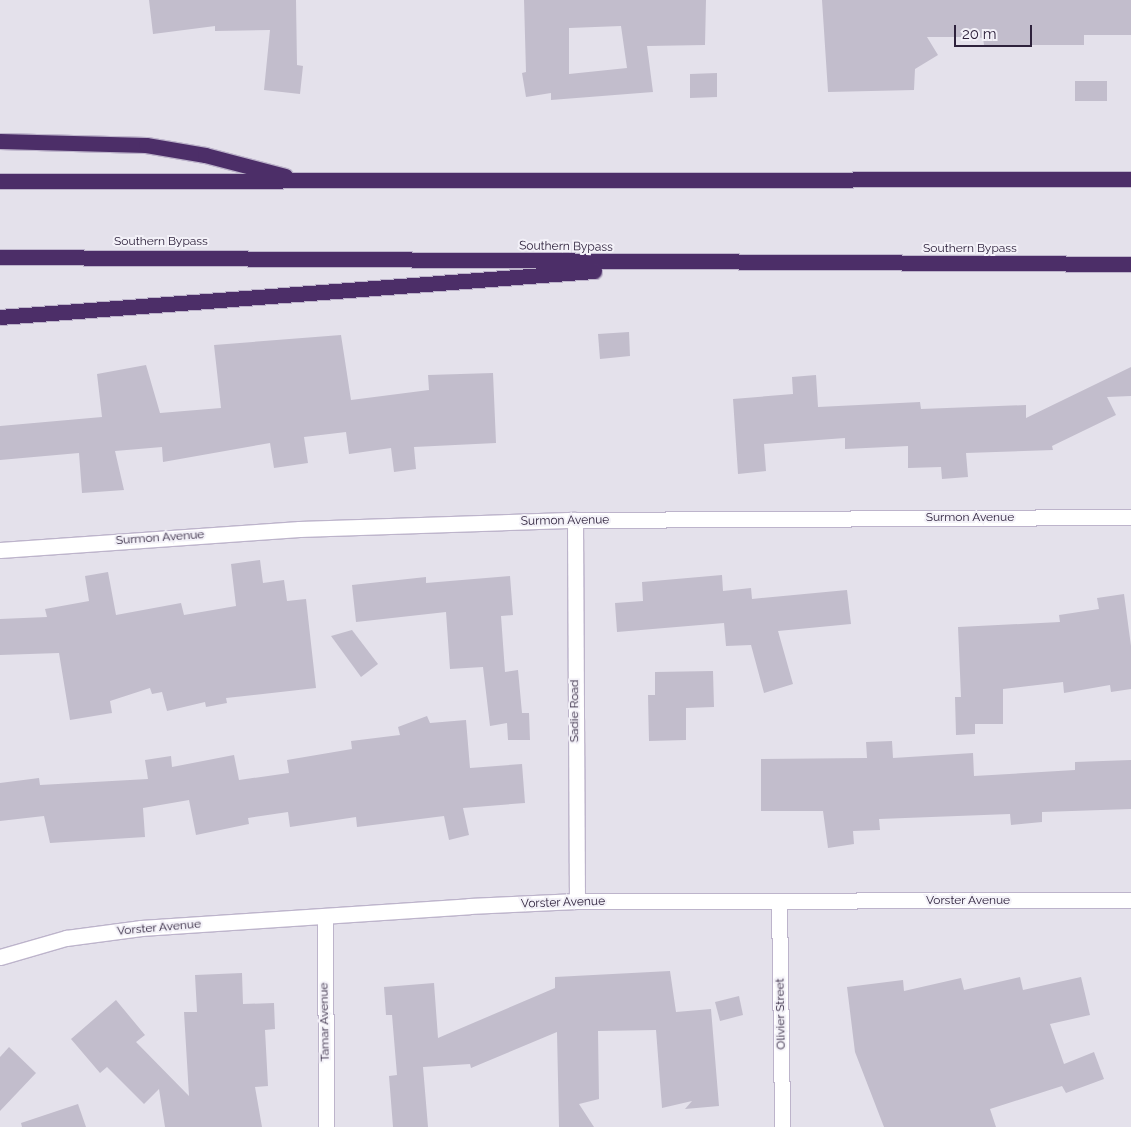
<!DOCTYPE html>
<style>
body{margin:0}
#map{position:relative;width:1131px;height:1127px;overflow:hidden;background:#e4e1eb;font-family:Raleway,sans-serif}
div>[style]{position:absolute}
[style*='--x']{left:calc(var(--x)*1px);top:calc(var(--y)*1px);width:calc(var(--w)*1px);rotate:calc(var(--a)*1deg)}
.building>*{inset:0;background:#c2bdcc}
.roads{filter:drop-shadow(1px 0 #bdb4cb) drop-shadow(-1px 0 #bdb4cb) drop-shadow(0 1px #bdb4cb) drop-shadow(0 -1px #bdb4cb)}
.street>*{height:15px;margin:-7.5px;padding:0 7.5px;transform-origin:7.5px;border-radius:7.5px;background:#fff}
.secondary>*{height:15px;margin:-7.5px;padding:0 7.5px;transform-origin:7.5px;border-radius:7.5px;background:#fff}
.highway>*{height:15px;margin:-7.5px;padding:0 7.5px;transform-origin:7.5px;border-radius:7.5px;background:#4c2e68}
span{translate:-50% -50%;white-space:nowrap;text-align:center;line-height:1.15;-webkit-text-stroke:4px #f3f1f8;paint-order:stroke}
.street-label{font-size:12px;color:#2e223c}
.scale{position:absolute;left:954px;top:25px;width:78px;height:22px;box-sizing:border-box;border:2px solid #2e223c;border-top:0;padding-left:6px;font-size:15px;line-height:18px;white-space:nowrap;color:#2e223c;-webkit-text-stroke:4px #f3f1f8;paint-order:stroke}
</style>
<div id="map">
<div class="building">
<div style="clip-path:polygon(149px 0,296px 0,297px 65px,303px 66px,300px 94px,264px 90px,270px 30px,215px 31px,215px 26px,153px 34px)"></div>
<div style="clip-path:polygon(evenodd,524px 0,706px 0,705px 45px,647px 46px,653px 92px,551px 100px,551px 93px,526px 97px,522px 73px,526px 72px,524px 0,621px 26px,627px 68px,569px 74px,569px 28px,621px 26px)"></div>
<div style="clip-path:polygon(822px 0,1131px 0,1131px 35px,1084px 35px,1084px 45px,984px 45px,983px 38px,974px 37px,974px 33px,968px 37px,927px 37px,938px 55px,915px 69px,914px 90px,828px 92px)"></div>
<div style="clip-path:polygon(717px 73px,717px 97px,690px 98px,690px 74px)"></div>
<div style="clip-path:polygon(1075px 81px,1107px 81px,1107px 101px,1075px 101px)"></div>
<div style="clip-path:polygon(629px 332px,630px 356px,600px 359px,598px 334px)"></div>
<div style="clip-path:polygon(341px 335px,351px 400px,429px 390px,428px 375px,493px 373px,496px 443px,414px 447px,416px 469px,394px 472px,391px 448px,349px 454px,346px 432px,304px 437px,308px 463px,274px 468px,270px 443px,163px 462px,162px 447px,115px 451px,124px 490px,82px 493px,79px 453px,0 460px,0 426px,102px 417px,97px 374px,146px 365px,160px 413px,221px 408px,214px 345px)"></div>
<div style="clip-path:polygon(1131px 367px,1131px 396px,1107px 397px,1116px 415px,1052px 446px,1053px 450px,966px 453px,968px 477px,942px 479px,941px 467px,908px 468px,908px 446px,845px 449px,845px 438px,764px 444px,766px 471px,738px 474px,733px 399px,793px 394px,792px 377px,816px 375px,818px 407px,920px 402px,921px 409px,1026px 405px,1026px 418px)"></div>
<div style="clip-path:polygon(260px 560px,263px 583px,284px 580px,287px 601px,306px 599px,316px 688px,226px 698px,227px 703px,206px 707px,205px 702px,167px 711px,162px 692px,152px 694px,150px 688px,110px 701px,112px 713px,70px 720px,59px 653px,0 655px,0 619px,47px 617px,45px 609px,89px 601px,85px 576px,108px 572px,116px 615px,181px 603px,184px 615px,236px 606px,231px 564px)"></div>
<div style="clip-path:polygon(722px 575px,723px 591px,751px 588px,752px 599px,847px 590px,851px 624px,778px 631px,793px 684px,764px 693px,751px 645px,726px 646px,724px 623px,617px 632px,615px 603px,643px 601px,642px 582px)"></div>
<div style="clip-path:polygon(510px 576px,513px 615px,501px 616px,505px 672px,518px 670px,522px 713px,529px 713px,530px 740px,508px 740px,507px 723px,490px 726px,483px 667px,450px 669px,446px 612px,356px 622px,352px 585px,426px 577px,426px 583px)"></div>
<div style="clip-path:polygon(1124px 594px,1131px 646px,1131px 689px,1111px 692px,1110px 685px,1064px 693px,1063px 682px,1003px 689px,1003px 724px,975px 724px,975px 734px,956px 735px,955px 697px,961px 697px,958px 627px,1060px 622px,1059px 615px,1099px 609px,1097px 598px)"></div>
<div style="clip-path:polygon(352px 630px,378px 664px,361px 677px,331px 636px)"></div>
<div style="clip-path:polygon(713px 671px,714px 707px,686px 708px,686px 740px,649px 741px,648px 695px,655px 695px,655px 672px)"></div>
<div style="clip-path:polygon(427px 716px,430px 723px,466px 720px,470px 768px,522px 764px,525px 803px,463px 808px,469px 835px,449px 840px,444px 816px,357px 827px,356px 817px,290px 827px,288px 812px,248px 818px,249px 824px,196px 835px,189px 800px,143px 808px,145px 837px,50px 843px,44px 816px,0 821px,0 783px,39px 778px,40px 785px,148px 779px,145px 760px,171px 756px,172px 767px,234px 755px,239px 780px,289px 773px,287px 760px,352px 749px,351px 741px,400px 735px,398px 727px)"></div>
<div style="clip-path:polygon(892px 741px,893px 758px,973px 753px,974px 776px,1075px 770px,1075px 762px,1131px 760px,1131px 809px,1042px 812px,1042px 822px,1011px 825px,1010px 814px,879px 819px,880px 830px,853px 831px,854px 844px,828px 848px,823px 811px,761px 811px,761px 759px,867px 758px,866px 742px)"></div>
<div style="clip-path:polygon(670px 971px,676px 1012px,711px 1009px,719px 1106px,685px 1109px,692px 1101px,662px 1108px,656px 1030px,598px 1031px,599px 1099px,579px 1104px,594px 1127px,559px 1127px,557px 1032px,471px 1068px,470px 1064px,423px 1067px,428px 1127px,393px 1127px,389px 1076px,397px 1075px,392px 1015px,386px 1015px,384px 987px,434px 983px,438px 1038px,555px 988px,555px 977px)"></div>
<div style="clip-path:polygon(242px 973px,243px 1004px,274px 1003px,275px 1029px,265px 1030px,268px 1086px,255px 1087px,262px 1127px,165px 1127px,159px 1089px,144px 1104px,107px 1067px,100px 1073px,71px 1039px,116px 1000px,145px 1035px,136px 1042px,189px 1096px,184px 1012px,197px 1012px,195px 975px)"></div>
<div style="clip-path:polygon(1020px 977px,1023px 990px,1081px 977px,1090px 1015px,1050px 1024px,1064px 1064px,1094px 1052px,1104px 1079px,1066px 1093px,1062px 1086px,990px 1109px,996px 1127px,884px 1127px,855px 1052px,847px 987px,903px 980px,904px 991px,961px 978px,964px 990px)"></div>
<div style="clip-path:polygon(739px 996px,743px 1015px,720px 1021px,715px 1002px)"></div>
<div style="clip-path:polygon(9px 1047px,36px 1073px,0 1111px,0 1057px)"></div>
<div style="clip-path:polygon(78px 1104px,86px 1127px,22px 1127px,21px 1123px)"></div>
</div>
<div class="roads">
<div class="street">
<div style="--x:575;--y:520;--w:381;--a:89.7"></div>
<div style="--x:0;--y:550;--w:300;--a:-4"></div>
<div style="--x:299;--y:529;--w:276;--a:-1.9"></div>
<div style="--x:575;--y:520;--w:556;--a:-0.31"></div>
<div style="--x:779;--y:901;--w:226;--a:89.2"></div>
<div style="--x:325;--y:917;--w:210;--a:89.7"></div>
</div>
<div class="secondary">
<div style="--x:0;--y:957;--w:69;--a:-16.1"></div>
<div style="--x:66;--y:938;--w:76;--a:-7.6"></div>
<div style="--x:141;--y:928;--w:329;--a:-3.8"></div>
<div style="--x:469;--y:906;--w:108;--a:-2.7"></div>
<div style="--x:577;--y:901;--w:554;--a:-0.1"></div>
</div>
<div class="highway">
<div style="--x:0;--y:141;--w:146;--a:1.6"></div>
<div style="--x:146;--y:145;--w:60;--a:9.6"></div>
<div style="--x:205;--y:155;--w:83;--a:14.7"></div>
<div style="--x:0;--y:181;--w:1131;--a:-0.1"></div>
<div style="--x:0;--y:257;--w:1131;--a:0.35"></div>
<div style="--x:0;--y:317;--w:596;--a:-4.43"></div>
</div>
</div>
<div class="street-label">
<span style="left:161px;top:242px">Southern Bypass</span>
<span style="left:566px;top:247px;rotate:1deg">Southern Bypass</span>
<span style="left:970px;top:249px">Southern Bypass</span>
<span style="left:970px;top:518px">Surmon Avenue</span>
<span style="left:565px;top:521px;rotate:-1deg">Surmon Avenue</span>
<span style="left:160px;top:538px;rotate:-4deg">Surmon Avenue</span>
<span style="left:575px;top:711px;rotate:-90deg">Sadie Road</span>
<span style="left:968px;top:901px">Vorster Avenue</span>
<span style="left:563px;top:903px;rotate:-2deg">Vorster Avenue</span>
<span style="left:159px;top:928px;rotate:-5deg">Vorster Avenue</span>
<span style="left:781px;top:1014px;rotate:-91deg">Olivier Street</span>
<span style="left:325px;top:1022px;rotate:-91deg">Tamar Avenue</span>
</div>
<div class="scale">20 m</div>
</div>
